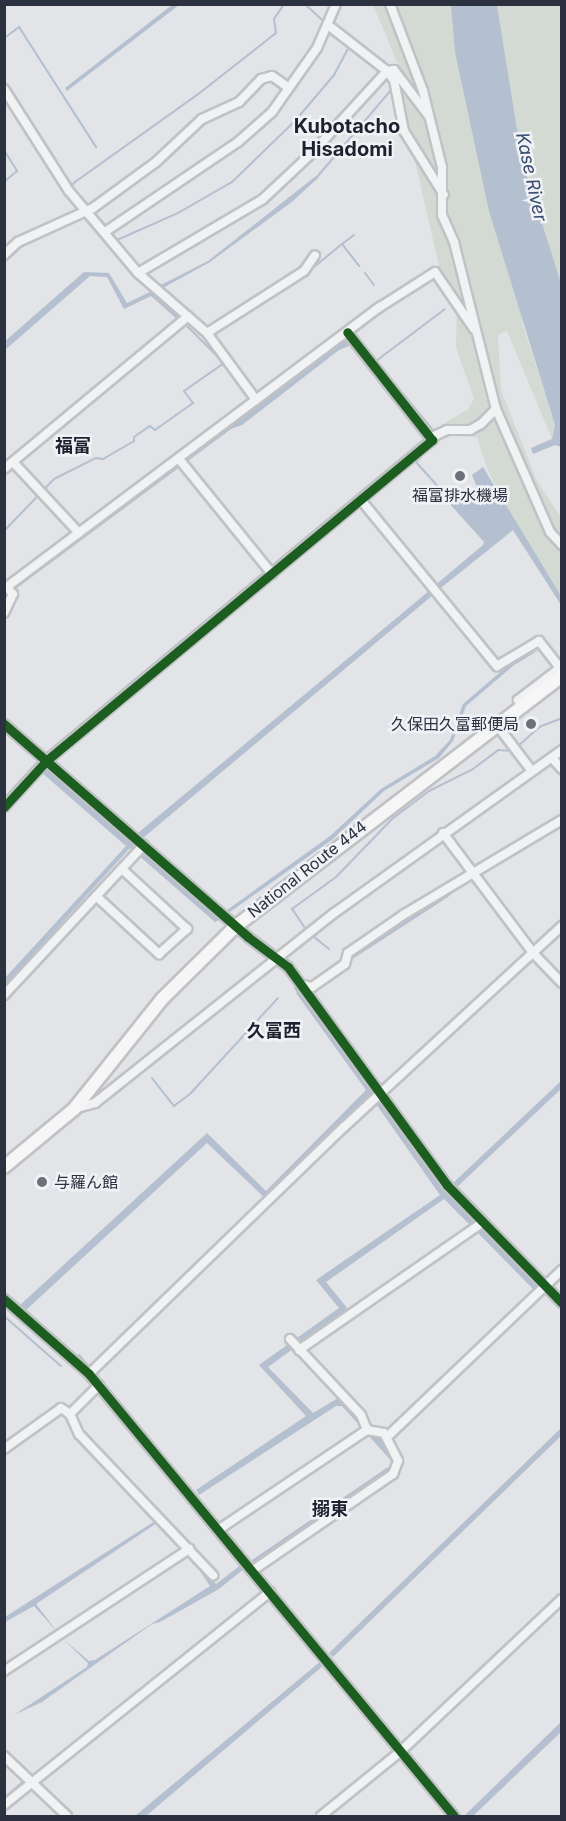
<!DOCTYPE html>
<meta charset="utf-8">
<style>
body{margin:0}
#map{position:relative;width:566px;height:1821px;overflow:hidden;background:#e2e4e7;font-family:Inter,"Noto Sans JP",sans-serif}
div>[style]{position:absolute}
[style*='--x']{left:calc(var(--x)*1px);top:calc(var(--y)*1px);width:calc(var(--w)*1px);rotate:calc(var(--a)*1deg)}
.green>*{inset:0;background:#d3dad3}
.water>*{inset:0;background:#b4bfcf}
.stream>*{height:2px;margin:-1px;padding:0 1px;transform-origin:1px;border-radius:1px;background:#b4bfcf}
.roads{filter:drop-shadow(2px 0 #c1c2c5) drop-shadow(-2px 0 #c1c2c5) drop-shadow(0 2px #c1c2c5) drop-shadow(0 -2px #c1c2c5)}
.minor>*{height:8px;margin:-4px;padding:0 4px;transform-origin:4px;border-radius:4px;background:#f1f2f4}
.highway>*{height:12px;margin:-6px;padding:0 6px;transform-origin:6px;border-radius:6px;background:#f6f6f6}
.cycleway>*{height:9px;margin:-4.5px;padding:0 4.5px;transform-origin:4.5px;border-radius:4.5px;background:#1b5e20}
.dots>*{width:16px;height:16px;translate:-50% -50%;box-sizing:border-box;border:3px solid #f0f2f6;border-radius:50%}
span{translate:-50% -50%;white-space:nowrap;text-align:center;line-height:1.15;-webkit-text-stroke:5px #f0f2f6;paint-order:stroke}
.poi-label{font-size:16px;color:#2b313e}
.right{translate:-100% -50%;text-align:right}
.left{translate:0 -50%;text-align:left}
.street-label{font-size:16px;color:#2b313e}
.water-label{font-size:18px;color:#394d6e;font-style:italic}
.neighbourhood-label{font-size:18px;color:#1d222f;font-weight:700}
.quarter-label{font-size:20px;color:#1d222f;font-weight:700}
.frame{position:absolute;inset:0;border:6px solid #2b313e;pointer-events:none}
</style>
<div id="map">
<div class="green">
<div style="clip-path:polygon(373px 5px,466px 5px,523px 325px,555px 425px,552px 439px,507px 331px,498px 335px,501px 390px,537px 481px,561px 517px,561px 596px,516px 527px,487px 468px,477px 437px,449px 436px,440px 426px,468px 409px,474px 399px,456px 347px,457px 298px,439px 266px,397px 83px,403px 76px)"></div>
<div style="clip-path:polygon(497px 5px,561px 5px,561px 283px,522px 160px)"></div>
</div>
<div class="water">
<div style="clip-path:polygon(172px 5px,179px 5px,67px 91px,65px 88px)"></div>
<div style="clip-path:polygon(451px 5px,497px 5px,522px 160px,561px 283px,561px 447px,555px 445px,533px 454px,531px 448px,552px 439px,555px 425px,489px 211px,455px 52px)"></div>
<div style="clip-path:polygon(316px 176px,318px 178px,293px 201px,210px 262px,161px 289px,159px 286px,208px 261px)"></div>
<div style="clip-path:polygon(84px 272px,109px 273px,127px 303px,152px 291px,180px 318px,178px 320px,151px 296px,124px 309px,107px 277px,90px 276px,5px 350px,4px 342px)"></div>
<div style="clip-path:polygon(347px 338px,353px 344px,339px 350px,242px 425px,231px 429px,17px 588px,5px 607px,5px 597px,12px 587px)"></div>
<div style="clip-path:polygon(483px 467px,561px 596px,561px 605px,513px 530px,437px 591px,433px 587px,483px 545px,484px 542px,448px 502px,477px 487px,472px 475px)"></div>
<div style="clip-path:polygon(429px 591px,433px 595px,143px 838px,138px 833px)"></div>
<div style="clip-path:polygon(541px 649px,514px 665px,466px 706px,453px 741px,439px 758px,384px 791px,333px 839px,230px 912px,227px 910px,330px 836px,381px 789px,435px 756px,450px 740px,463px 704px,512px 662px)"></div>
<div style="clip-path:polygon(45px 767px,216px 915px,223px 918px,215px 922px,130px 848px,5px 985px,4px 979px,126px 846px,41px 772px)"></div>
<div style="clip-path:polygon(472px 876px,448px 897px,351px 960px,352px 954px)"></div>
<div style="clip-path:polygon(302px 989px,377px 1093px,374px 1099px,371px 1095px,363px 1102px,365px 1104px,358px 1111px,356px 1109px,267px 1200px,207px 1143px,25px 1311px,19px 1306px,207px 1133px,266px 1191px,366px 1090px,296px 993px)"></div>
<div style="clip-path:polygon(561px 1081px,561px 1089px,456px 1188px,452px 1184px)"></div>
<div style="clip-path:polygon(381px 1101px,447px 1192px,476px 1223px,472px 1227px,444px 1199px,326px 1282px,348px 1309px,268px 1367px,313px 1413px,338px 1398px,381px 1435px,394px 1464px,342px 1406px,336px 1406px,199px 1495px,196px 1490px,306px 1416px,259px 1365px,339px 1308px,316px 1280px,440px 1195px,376px 1104px)"></div>
<div style="clip-path:polygon(482px 1228px,539px 1287px,535px 1291px,477px 1232px)"></div>
<div style="clip-path:polygon(561px 1428px,561px 1436px,333px 1657px,329px 1653px)"></div>
<div style="clip-path:polygon(388px 1467px,389px 1475px,255px 1563px,252px 1560px)"></div>
<div style="clip-path:polygon(155px 1521px,159px 1523px,182px 1547px,157px 1523px,36px 1604px,58px 1633px,34px 1606px,5px 1622px,5px 1617px)"></div>
<div style="clip-path:polygon(189px 1555px,216px 1584px,242px 1564px,245px 1568px,219px 1589px,160px 1622px,152px 1624px,42px 1702px,14px 1715px,87px 1667px,88px 1663px,62px 1638px,89px 1661px,95px 1660px,210px 1586px)"></div>
<div style="clip-path:polygon(321px 1661px,324px 1665px,146px 1816px,135px 1816px)"></div>
<div style="clip-path:polygon(561px 1722px,561px 1732px,473px 1816px,464px 1816px)"></div>
</div>
<div class="stream">
<div style="--x:305;--y:4;--w:26;--a:43"></div>
<div style="--x:4;--y:38;--w:19;--a:-36"></div>
<div style="--x:19;--y:27;--w:143;--a:57.3"></div>
<div style="--x:4;--y:150;--w:25;--a:58"></div>
<div style="--x:17;--y:171;--w:16;--a:140"></div>
<div style="--x:317;--y:177;--w:114;--a:-49.6"></div>
<div style="--x:81;--y:199;--w:16;--a:-128"></div>
<div style="--x:71;--y:186;--w:6;--a:-45"></div>
<div style="--x:75;--y:182;--w:150;--a:-35.5"></div>
<div style="--x:197;--y:95;--w:100;--a:-38.1"></div>
<div style="--x:276;--y:33;--w:14;--a:-98"></div>
<div style="--x:274;--y:19;--w:18;--a:-56"></div>
<div style="--x:110;--y:233;--w:10;--a:45"></div>
<div style="--x:117;--y:240;--w:67;--a:-23.9"></div>
<div style="--x:178;--y:213;--w:62;--a:-29.9"></div>
<div style="--x:232;--y:182;--w:88;--a:-44.1"></div>
<div style="--x:295;--y:121;--w:60;--a:-49.7"></div>
<div style="--x:334;--y:75;--w:32;--a:-62"></div>
<div style="--x:342;--y:244;--w:15;--a:-37"></div>
<div style="--x:308;--y:272;--w:44;--a:-39.5"></div>
<div style="--x:342;--y:244;--w:28;--a:52"></div>
<div style="--x:365;--y:273;--w:15;--a:53"></div>
<div style="--x:367;--y:351;--w:104;--a:50.1"></div>
<div style="--x:376;--y:361;--w:86;--a:-37"></div>
<div style="--x:426;--y:452;--w:19;--a:-43"></div>
<div style="--x:421;--y:457;--w:7;--a:135"></div>
<div style="--x:416;--y:462;--w:52;--a:48.1"></div>
<div style="--x:4;--y:531;--w:72;--a:-46.1"></div>
<div style="--x:54;--y:479;--w:47;--a:-26.6"></div>
<div style="--x:96;--y:458;--w:7;--a:8"></div>
<div style="--x:103;--y:459;--w:36;--a:-30"></div>
<div style="--x:134;--y:441;--w:4;--a:-90"></div>
<div style="--x:134;--y:437;--w:19;--a:-35"></div>
<div style="--x:150;--y:426;--w:6;--a:39"></div>
<div style="--x:155;--y:430;--w:47;--a:-35.4"></div>
<div style="--x:193;--y:403;--w:15;--a:-127"></div>
<div style="--x:184;--y:391;--w:49;--a:-35"></div>
<div style="--x:224;--y:363;--w:57;--a:-135"></div>
<div style="--x:517;--y:747;--w:30;--a:-42"></div>
<div style="--x:539;--y:727;--w:25;--a:-21"></div>
<div style="--x:329;--y:949;--w:28;--a:-141"></div>
<div style="--x:307;--y:931;--w:27;--a:-124"></div>
<div style="--x:292;--y:909;--w:54;--a:-36"></div>
<div style="--x:336;--y:877;--w:81;--a:-46"></div>
<div style="--x:392;--y:819;--w:46;--a:-37.1"></div>
<div style="--x:429;--y:791;--w:49;--a:-26.6"></div>
<div style="--x:473;--y:769;--w:31;--a:-37"></div>
<div style="--x:498;--y:750;--w:15;--a:4"></div>
<div style="--x:295;--y:988;--w:5;--a:53"></div>
<div style="--x:152;--y:1078;--w:36;--a:52"></div>
<div style="--x:174;--y:1106;--w:20;--a:-37"></div>
<div style="--x:190;--y:1094;--w:130;--a:-47.5"></div>
<div style="--x:4;--y:1316;--w:76;--a:41.3"></div>
<div style="--x:79;--y:1355;--w:17;--a:50"></div>
<div style="--x:104;--y:1386;--w:180;--a:50.4"></div>
<div style="--x:224;--y:1531;--w:45;--a:50.4"></div>
<div style="--x:259;--y:1572;--w:224;--a:50.4"></div>
<div style="--x:4;--y:1749;--w:37;--a:45"></div>
<div style="--x:408;--y:1752;--w:83;--a:50.4"></div>
<div style="--x:37;--y:1781;--w:27;--a:45"></div>
<div style="--x:4;--y:1798;--w:28;--a:-41"></div>
</div>
<div class="roads">
<div class="minor">
<div style="--x:390;--y:4;--w:93;--a:69.2"></div>
<div style="--x:423;--y:91;--w:78;--a:76"></div>
<div style="--x:442;--y:167;--w:48;--a:90"></div>
<div style="--x:442;--y:215;--w:30;--a:66"></div>
<div style="--x:454;--y:242;--w:172;--a:75.9"></div>
<div style="--x:496;--y:409;--w:134;--a:66.3"></div>
<div style="--x:550;--y:532;--w:18;--a:47"></div>
<div style="--x:328;--y:25;--w:75;--a:37.9"></div>
<div style="--x:387;--y:71;--w:7;--a:-8"></div>
<div style="--x:394;--y:70;--w:56;--a:52.9"></div>
<div style="--x:4;--y:89;--w:121;--a:57.5"></div>
<div style="--x:69;--y:191;--w:107;--a:49.9"></div>
<div style="--x:138;--y:273;--w:91;--a:41"></div>
<div style="--x:207;--y:333;--w:83;--a:53.8"></div>
<div style="--x:105;--y:232;--w:161;--a:-34.1"></div>
<div style="--x:238;--y:142;--w:45;--a:-41.4"></div>
<div style="--x:272;--y:112;--w:78;--a:-54.9"></div>
<div style="--x:317;--y:48;--w:48;--a:-66.6"></div>
<div style="--x:4;--y:255;--w:19;--a:-43"></div>
<div style="--x:18;--y:242;--w:82;--a:-24.4"></div>
<div style="--x:93;--y:208;--w:78;--a:-36.1"></div>
<div style="--x:156;--y:162;--w:63;--a:-43.1"></div>
<div style="--x:202;--y:119;--w:41;--a:-24.7"></div>
<div style="--x:239;--y:102;--w:32;--a:-46"></div>
<div style="--x:261;--y:79;--w:11;--a:-15"></div>
<div style="--x:272;--y:76;--w:19;--a:35"></div>
<div style="--x:138;--y:273;--w:145;--a:-30.6"></div>
<div style="--x:263;--y:199;--w:66;--a:-43.2"></div>
<div style="--x:311;--y:154;--w:113;--a:-47.5"></div>
<div style="--x:387;--y:71;--w:11;--a:52"></div>
<div style="--x:394;--y:80;--w:52;--a:78.9"></div>
<div style="--x:404;--y:131;--w:75;--a:58"></div>
<div style="--x:207;--y:333;--w:115;--a:-32.6"></div>
<div style="--x:304;--y:271;--w:19;--a:-55"></div>
<div style="--x:432;--y:437;--w:17;--a:-25"></div>
<div style="--x:447;--y:430;--w:23;--a:0"></div>
<div style="--x:470;--y:430;--w:13;--a:-29"></div>
<div style="--x:481;--y:424;--w:21;--a:-45"></div>
<div style="--x:179;--y:459;--w:148;--a:51"></div>
<div style="--x:13;--y:462;--w:97;--a:47.1"></div>
<div style="--x:4;--y:469;--w:239;--a:-39.7"></div>
<div style="--x:361;--y:500;--w:215;--a:50.7"></div>
<div style="--x:497;--y:666;--w:49;--a:-30.8"></div>
<div style="--x:539;--y:641;--w:34;--a:52"></div>
<div style="--x:560;--y:668;--w:53;--a:142.7"></div>
<div style="--x:518;--y:700;--w:8;--a:60"></div>
<div style="--x:4;--y:589;--w:470;--a:-36.9"></div>
<div style="--x:380;--y:307;--w:65;--a:-32.5"></div>
<div style="--x:435;--y:272;--w:69;--a:55.6"></div>
<div style="--x:4;--y:613;--w:21;--a:-65"></div>
<div style="--x:13;--y:594;--w:9;--a:-131"></div>
<div style="--x:4;--y:724;--w:324;--a:41.1"></div>
<div style="--x:248;--y:937;--w:50;--a:36.9"></div>
<div style="--x:288;--y:967;--w:270;--a:53.9"></div>
<div style="--x:447;--y:1185;--w:165;--a:45.7"></div>
<div style="--x:497;--y:725;--w:56;--a:52.9"></div>
<div style="--x:552;--y:758;--w:15;--a:48"></div>
<div style="--x:4;--y:807;--w:64;--a:-47.5"></div>
<div style="--x:47;--y:760;--w:501;--a:-39.73"></div>
<div style="--x:432;--y:440;--w:137;--a:-128.2"></div>
<div style="--x:443;--y:833;--w:150;--a:53.1"></div>
<div style="--x:533;--y:953;--w:42;--a:46"></div>
<div style="--x:96;--y:896;--w:86;--a:42.6"></div>
<div style="--x:159;--y:954;--w:38;--a:-42"></div>
<div style="--x:187;--y:929;--w:88;--a:-137.3"></div>
<div style="--x:303;--y:985;--w:9;--a:13"></div>
<div style="--x:312;--y:987;--w:40;--a:-34.9"></div>
<div style="--x:345;--y:964;--w:11;--a:-75"></div>
<div style="--x:348;--y:953;--w:67;--a:-34.6"></div>
<div style="--x:403;--y:915;--w:185;--a:-30.9"></div>
<div style="--x:4;--y:995;--w:205;--a:-47"></div>
<div style="--x:74;--y:1109;--w:22;--a:-16"></div>
<div style="--x:95;--y:1103;--w:304;--a:-38.5"></div>
<div style="--x:333;--y:914;--w:282;--a:-35.6"></div>
<div style="--x:4;--y:1299;--w:113;--a:41.4"></div>
<div style="--x:89;--y:1374;--w:573;--a:50.45"></div>
<div style="--x:290;--y:1339;--w:104;--a:46.9"></div>
<div style="--x:361;--y:1415;--w:16;--a:68"></div>
<div style="--x:299;--y:1350;--w:224;--a:-34.8"></div>
<div style="--x:89;--y:1374;--w:355;--a:-44.1"></div>
<div style="--x:344;--y:1127;--w:297;--a:-42.7"></div>
<div style="--x:70;--y:1414;--w:22;--a:66"></div>
<div style="--x:79;--y:1434;--w:195;--a:46.5"></div>
<div style="--x:387;--y:1437;--w:242;--a:-43.7"></div>
<div style="--x:4;--y:1449;--w:70;--a:-35.7"></div>
<div style="--x:61;--y:1408;--w:11;--a:34"></div>
<div style="--x:70;--y:1414;--w:41;--a:-45"></div>
<div style="--x:218;--y:1530;--w:179;--a:-33.9"></div>
<div style="--x:367;--y:1430;--w:17;--a:10"></div>
<div style="--x:384;--y:1433;--w:31;--a:63"></div>
<div style="--x:398;--y:1461;--w:14;--a:111"></div>
<div style="--x:393;--y:1474;--w:171;--a:145.5"></div>
<div style="--x:4;--y:1671;--w:222;--a:-33.4"></div>
<div style="--x:4;--y:1756;--w:87;--a:43.6"></div>
<div style="--x:4;--y:1805;--w:341;--a:-38.7"></div>
<div style="--x:321;--y:1816;--w:103;--a:-39.1"></div>
<div style="--x:401;--y:1751;--w:221;--a:-43.4"></div>
</div>
<div class="highway">
<div style="--x:4;--y:1167;--w:91;--a:-39.6"></div>
<div style="--x:74;--y:1109;--w:141;--a:-51.3"></div>
<div style="--x:162;--y:999;--w:104;--a:-44.6"></div>
<div style="--x:236;--y:926;--w:411;--a:-37.5"></div>
</div>
</div>
<div class="cycleway">
<div style="--x:4;--y:724;--w:324;--a:41.1"></div>
<div style="--x:248;--y:937;--w:50;--a:36.9"></div>
<div style="--x:288;--y:967;--w:270;--a:53.9"></div>
<div style="--x:447;--y:1185;--w:165;--a:45.7"></div>
<div style="--x:4;--y:807;--w:64;--a:-47.5"></div>
<div style="--x:47;--y:760;--w:501;--a:-39.73"></div>
<div style="--x:432;--y:440;--w:137;--a:-128.2"></div>
<div style="--x:4;--y:1299;--w:113;--a:41.4"></div>
<div style="--x:89;--y:1374;--w:573;--a:50.45"></div>
</div>
<div class="dots">
<div style="left:460px;top:476px;background:#6b7079"></div>
<div style="left:531px;top:724px;background:#6b7079"></div>
<div style="left:42px;top:1182px;background:#6b7079"></div>
</div>
<div class="poi-label">
<span style="left:460px;top:495px">福富排水機場</span>
<span class="right" style="left:519px;top:724px">久保田久富郵便局</span>
<span class="left" style="left:54px;top:1182px">与羅ん館</span>
</div>
<div class="street-label">
<span style="left:307px;top:869px;rotate:-38deg">National Route 444</span>
</div>
<div class="water-label">
<span style="left:531px;top:177px;rotate:78deg">Kase River</span>
</div>
<div class="neighbourhood-label">
<span style="left:73px;top:446px">福富</span>
<span style="left:274px;top:1031px">久冨西</span>
<span style="left:330px;top:1509px">搦東</span>
</div>
<div class="quarter-label">
<span style="left:347px;top:138px">Kubotacho<br>Hisadomi</span>
</div>
<div class="frame"></div>
</div>
